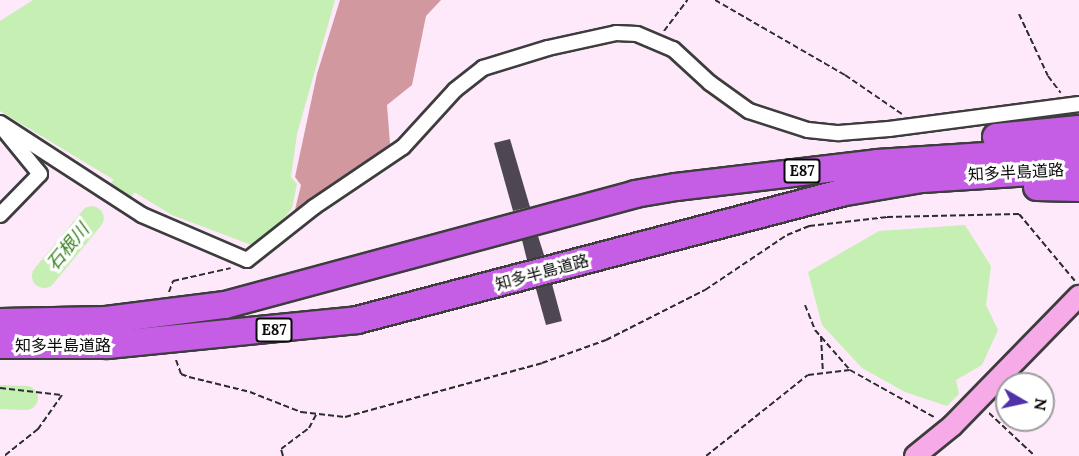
<!DOCTYPE html>
<meta charset="utf-8">
<style>
body{margin:0}
#map{position:relative;width:1079px;height:456px;overflow:hidden;background:#fde9fa;font-family:Lora,"Noto Sans JP",serif}
div>[style]{position:absolute}
[style*='--x']{left:calc(var(--x)*1px);top:calc(var(--y)*1px);width:calc(var(--w)*1px);rotate:calc(var(--a)*1deg)}
.forest>*{inset:0;background:#d298a0}
.water>*{inset:0;background:#c6efb3}
.river>*{height:24px;margin:-12px;padding:0 12px;transform-origin:12px;border-radius:12px;background:#c6efb3}
.building>*{inset:0;background:#4e4751}
.path>*{height:2px;margin-top:-1px;transform-origin:0;background:repeating-linear-gradient(90deg,#2c2c2c 0 6px,transparent 0 9px)}
.roads{filter:drop-shadow(2px 0 #3d3d3d) drop-shadow(-2px 0 #3d3d3d) drop-shadow(0 2px #3d3d3d) drop-shadow(0 -2px #3d3d3d)}
.minor>*{height:14px;margin:-7px;padding:0 7px;transform-origin:7px;border-radius:7px;background:#fff}
.secondary>*{height:20px;margin:-10px;padding:0 10px;transform-origin:10px;border-radius:10px;background:#f6aae7}
.motorway>*{height:26px;margin:-13px;padding:0 13px;transform-origin:13px;border-radius:13px;background:#c55ee5}
span{translate:-50% -50%;white-space:nowrap;text-align:center;line-height:1.15;-webkit-text-stroke:6px #fff;paint-order:stroke}
.shield-label span{padding:2px 4px;background:#fff;border:2px solid;border-radius:4px;-webkit-text-stroke-width:0}
.shield-label{font-size:15px;color:#0a0a0a;font-weight:700}
.street-label{font-size:16px;color:#0a0a0a}
.water-label{font-size:18px;color:#39811f;font-style:italic}
.north{position:absolute;left:995px;top:372px;width:60px;height:60px;box-sizing:border-box;background:#fff;border:2px solid #9d9d9d;border-radius:50%;rotate:99deg;font-size:16px;font-weight:700;line-height:24px;text-align:center;color:#0a0a0a}
.north::after{content:'';display:block;margin:auto;width:21px;height:27px;background:#5131aa;clip-path:polygon(50% 0,100% 100%,50% 72%,0 100%)}
</style>
<div id="map">
<div class="forest">
<div style="clip-path:polygon(340px 0,441px 0,426px 16px,412px 85px,387px 105px,390px 144px,293px 218px,301px 185px,295px 177px,317px 74px)"></div>
</div>
<div class="water">
<div style="clip-path:polygon(33px 0,335px 0,297px 134px,291px 177px,297px 184px,292px 208px,285px 217px,254px 246px,172px 215px,0 111px,0 21px)"></div>
<div style="clip-path:polygon(965px 225px,991px 266px,986px 305px,998px 330px,982px 365px,956px 380px,959px 394px,947px 406px,905px 392px,862px 368px,822px 325px,808px 272px,879px 231px)"></div>
</div>
<div class="river">
<div style="--x:121;--y:190;--w:23;--a:-52"></div>
<div style="--x:44;--y:276;--w:75;--a:-50.4"></div>
<div style="--x:0;--y:397;--w:26;--a:2"></div>
</div>
<div class="building">
<div style="clip-path:polygon(510px 139px,530px 207px,513px 211px,494px 143px)"></div>
<div style="clip-path:polygon(538px 236px,544px 255px,527px 260px,522px 240px)"></div>
<div style="clip-path:polygon(552px 284px,562px 321px,546px 325px,536px 289px)"></div>
</div>
<div class="path">
<div style="--x:715;--y:0;--w:150;--a:30"></div>
<div style="--x:845;--y:75;--w:69;--a:34.4"></div>
<div style="--x:1019;--y:14;--w:68;--a:64.9"></div>
<div style="--x:1048;--y:76;--w:21;--a:53"></div>
<div style="--x:664;--y:31;--w:39;--a:-53"></div>
<div style="--x:169;--y:292;--w:12;--a:-70"></div>
<div style="--x:173;--y:281;--w:59;--a:-12.6"></div>
<div style="--x:805;--y:305;--w:27;--a:68"></div>
<div style="--x:815;--y:330;--w:53;--a:48.8"></div>
<div style="--x:850;--y:370;--w:98;--a:29.2"></div>
<div style="--x:821;--y:336;--w:36;--a:87"></div>
<div style="--x:176;--y:360;--w:15;--a:70"></div>
<div style="--x:181;--y:374;--w:9;--a:21"></div>
<div style="--x:189;--y:377;--w:63;--a:13.8"></div>
<div style="--x:250;--y:392;--w:55;--a:21.4"></div>
<div style="--x:301;--y:412;--w:44;--a:6.5"></div>
<div style="--x:345;--y:417;--w:204;--a:-15.3"></div>
<div style="--x:542;--y:363;--w:68;--a:-19.8"></div>
<div style="--x:606;--y:340;--w:111;--a:-26.8"></div>
<div style="--x:705;--y:290;--w:99;--a:-33.9"></div>
<div style="--x:787;--y:235;--w:24;--a:-22"></div>
<div style="--x:809;--y:226;--w:79;--a:-6.6"></div>
<div style="--x:887;--y:217;--w:132;--a:-1.3"></div>
<div style="--x:1019;--y:214;--w:87;--a:50.1"></div>
<div style="--x:0;--y:388;--w:62;--a:6.4"></div>
<div style="--x:62;--y:395;--w:42;--a:125.2"></div>
<div style="--x:38;--y:429;--w:43;--a:141.5"></div>
<div style="--x:989;--y:413;--w:63;--a:43.1"></div>
<div style="--x:283;--y:456;--w:7;--a:-106"></div>
<div style="--x:281;--y:449;--w:35;--a:-37"></div>
<div style="--x:309;--y:428;--w:15;--a:-62"></div>
<div style="--x:706;--y:456;--w:130;--a:-38.5"></div>
<div style="--x:808;--y:375;--w:42;--a:-6.8"></div>
</div>
<div class="roads">
<div class="minor">
<div style="--x:0;--y:123;--w:169;--a:32.9"></div>
<div style="--x:142;--y:215;--w:114;--a:23.2"></div>
<div style="--x:247;--y:260;--w:85;--a:-38.3"></div>
<div style="--x:314;--y:207;--w:107;--a:-34"></div>
<div style="--x:403;--y:147;--w:77;--a:-47.6"></div>
<div style="--x:455;--y:90;--w:36;--a:-38"></div>
<div style="--x:483;--y:68;--w:68;--a:-17.1"></div>
<div style="--x:548;--y:48;--w:70;--a:-12.4"></div>
<div style="--x:616;--y:33;--w:21;--a:3"></div>
<div style="--x:637;--y:34;--w:39;--a:23"></div>
<div style="--x:673;--y:49;--w:50;--a:42.6"></div>
<div style="--x:710;--y:83;--w:48;--a:35.7"></div>
<div style="--x:749;--y:111;--w:62;--a:17.9"></div>
<div style="--x:808;--y:130;--w:31;--a:6"></div>
<div style="--x:839;--y:133;--w:50;--a:-4.6"></div>
<div style="--x:889;--y:129;--w:192;--a:-7.5"></div>
<div style="--x:0;--y:215;--w:57;--a:-45.7"></div>
<div style="--x:40;--y:174;--w:57;--a:-129.3"></div>
</div>
<div class="secondary">
<div style="--x:915;--y:456;--w:48;--a:-39"></div>
<div style="--x:952;--y:426;--w:182;--a:-45.7"></div>
</div>
<div class="motorway">
<div style="--x:996;--y:137;--w:83;--a:-5.5"></div>
<div style="--x:1037;--y:187;--w:42;--a:1.4"></div>
<div style="--x:0;--y:322;--w:106;--a:-1.1"></div>
<div style="--x:106;--y:320;--w:120;--a:-7.2"></div>
<div style="--x:225;--y:305;--w:425;--a:-15.1"></div>
<div style="--x:635;--y:194;--w:42;--a:-9.7"></div>
<div style="--x:676;--y:187;--w:202;--a:-6.8"></div>
<div style="--x:877;--y:163;--w:202;--a:-3.7"></div>
<div style="--x:0;--y:345;--w:108;--a:0"></div>
<div style="--x:108;--y:345;--w:250;--a:-5.7"></div>
<div style="--x:357;--y:320;--w:499;--a:-14.7"></div>
<div style="--x:840;--y:193;--w:83;--a:-9.7"></div>
<div style="--x:922;--y:179;--w:157;--a:-3.6"></div>
</div>
</div>
<div class="shield-label">
<span style="left:802px;top:171px">E87</span>
<span style="left:274px;top:330px">E87</span>
</div>
<div class="street-label">
<span style="left:1016px;top:172px;rotate:-3deg">知多半島道路</span>
<span style="left:542px;top:272px;rotate:-15deg">知多半島道路</span>
<span style="left:63px;top:345px">知多半島道路</span>
</div>
<div class="water-label">
<span style="left:68px;top:247px;rotate:-50deg">石根川</span>
</div>
<div class="north">N</div>
</div>
